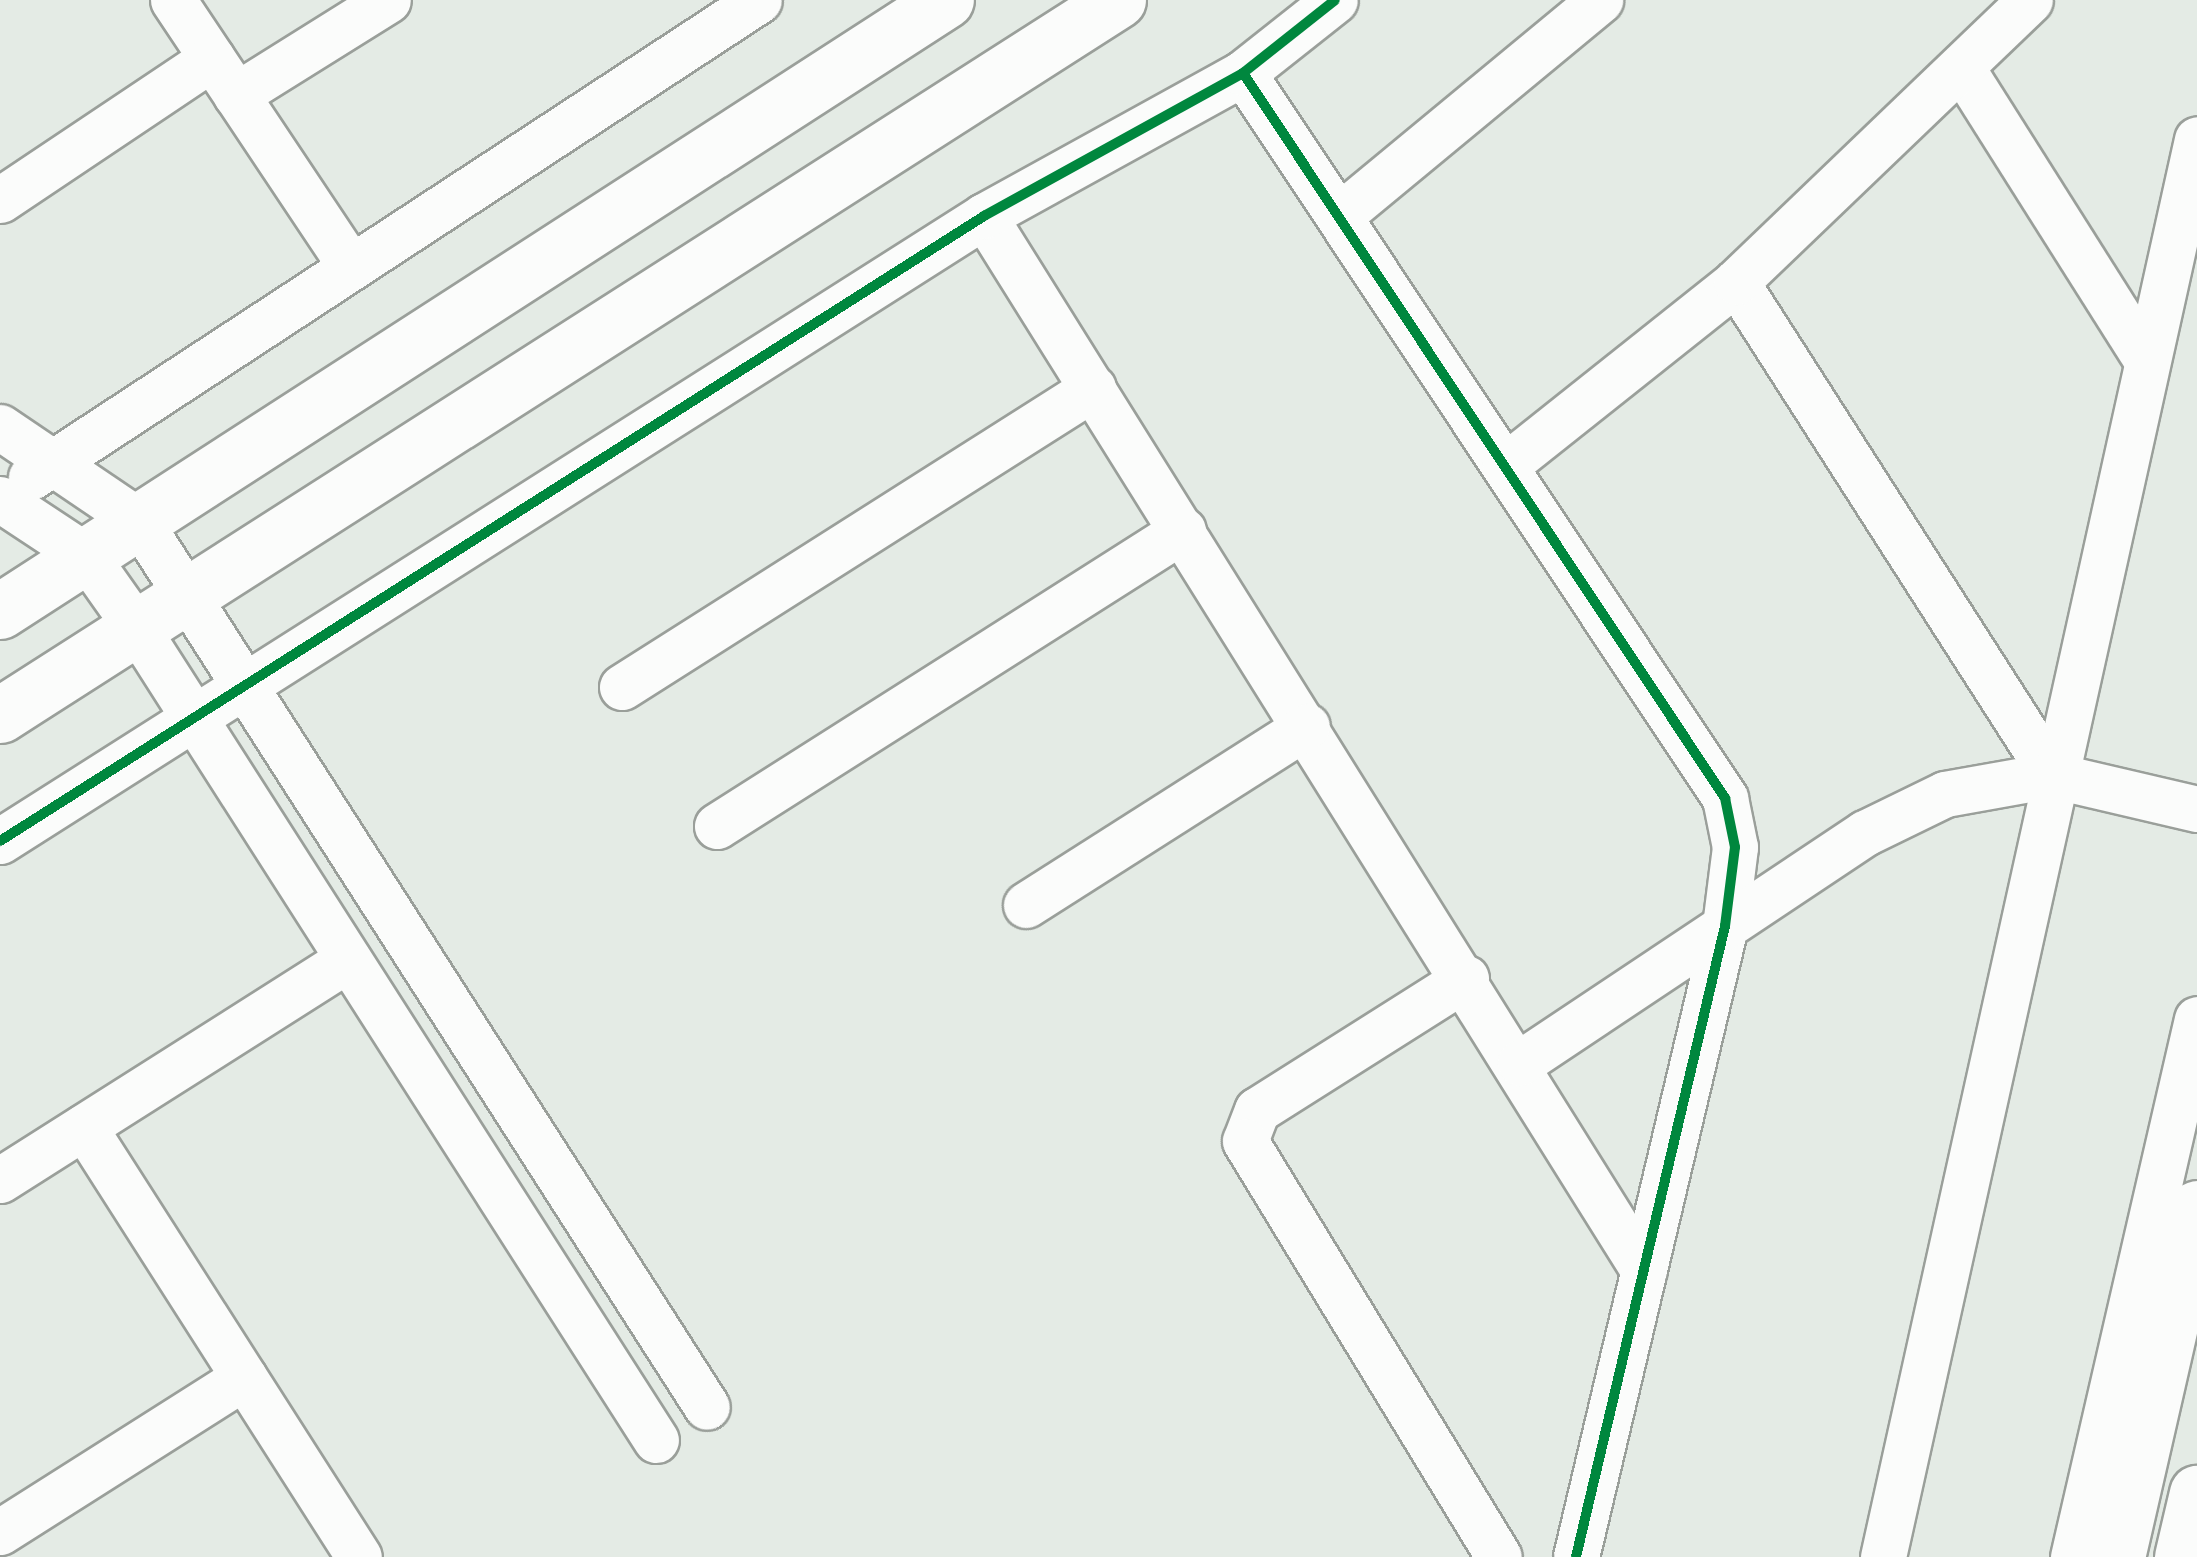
<!DOCTYPE html>
<style>
body{margin:0}
#map{position:relative;width:2197px;height:1557px;overflow:hidden;background:#e4ebe5;font-family:"PT Serif",serif}
div>[style]{position:absolute}
[style*='--x']{left:calc(var(--x)*1px);top:calc(var(--y)*1px);width:calc(var(--w)*1px);rotate:calc(var(--a)*1deg)}
.roads{filter:drop-shadow(2px 0 #9a9f9a) drop-shadow(-2px 0 #9a9f9a) drop-shadow(0 2px #9a9f9a) drop-shadow(0 -2px #9a9f9a)}
.street>*{height:45px;margin:-22.5px;padding:0 22.5px;transform-origin:22.5px;border-radius:22.5px;background:#fbfcfb}
.secondary>*{height:55px;margin:-27.5px;padding:0 27.5px;transform-origin:27.5px;border-radius:27.5px;background:#fbfcfb}
.cycleway>*{height:10px;margin:-5px;padding:0 5px;transform-origin:5px;border-radius:5px;background:#00873e}
span{translate:-50% -50%;white-space:nowrap;text-align:center;line-height:1.15;-webkit-text-stroke:10px #eefbf0;paint-order:stroke}
</style>
<div id="map">
<div class="roads">
<div class="street">
<div style="--x:173;--y:0;--w:321;--a:56.3"></div>
<div style="--x:1963;--y:70;--w:342;--a:57.7"></div>
<div style="--x:1243;--y:73;--w:871;--a:56.38"></div>
<div style="--x:1725;--y:798;--w:50;--a:78.5"></div>
<div style="--x:1735;--y:847;--w:80;--a:97.2"></div>
<div style="--x:1725;--y:926;--w:648;--a:103.29"></div>
<div style="--x:236;--y:95;--w:179;--a:-32"></div>
<div style="--x:0;--y:200;--w:255;--a:-33.8"></div>
<div style="--x:984;--y:216;--w:1244;--a:57.97"></div>
<div style="--x:1339;--y:216;--w:339;--a:-39.6"></div>
<div style="--x:1736;--y:282;--w:586;--a:57.34"></div>
<div style="--x:0;--y:427;--w:168;--a:34.1"></div>
<div style="--x:139;--y:521;--w:1052;--a:57.34"></div>
<div style="--x:1505;--y:466;--w:295;--a:-38.5"></div>
<div style="--x:1736;--y:282;--w:407;--a:-43.8"></div>
<div style="--x:31;--y:477;--w:870;--a:-33.23"></div>
<div style="--x:0;--y:499;--w:103;--a:33.5"></div>
<div style="--x:86;--y:556;--w:87;--a:54.8"></div>
<div style="--x:136;--y:627;--w:965;--a:57.4"></div>
<div style="--x:622;--y:687;--w:558;--a:-32.41"></div>
<div style="--x:717;--y:826;--w:552;--a:-32.42"></div>
<div style="--x:0;--y:841;--w:1166;--a:-32.42"></div>
<div style="--x:984;--y:216;--w:296;--a:-28.9"></div>
<div style="--x:1243;--y:73;--w:117;--a:-38.4"></div>
<div style="--x:1026;--y:905;--w:333;--a:-32.5"></div>
<div style="--x:1466;--y:978;--w:247;--a:147.7"></div>
<div style="--x:1257;--y:1110;--w:33;--a:111"></div>
<div style="--x:1245;--y:1141;--w:487;--a:58.6"></div>
<div style="--x:1520;--y:1063;--w:415;--a:-33.7"></div>
<div style="--x:1865;--y:833;--w:89;--a:-26"></div>
<div style="--x:1945;--y:794;--w:109;--a:-10.1"></div>
<div style="--x:2052;--y:775;--w:149;--a:13.2"></div>
<div style="--x:84;--y:1127;--w:510;--a:57.4"></div>
<div style="--x:0;--y:1180;--w:412;--a:-32.4"></div>
<div style="--x:0;--y:1532;--w:289;--a:-32.4"></div>
<div style="--x:1883;--y:1557;--w:1452;--a:-77.51"></div>
<div style="--x:2073;--y:1557;--w:552;--a:-77.02"></div>
</div>
<div class="secondary">
<div style="--x:0;--y:611;--w:1126;--a:-32.86"></div>
<div style="--x:0;--y:715;--w:1327;--a:-32.6"></div>
<div style="--x:2117;--y:1557;--w:358;--a:-77.1"></div>
<div style="--x:2182;--y:1557;--w:66;--a:-76.8"></div>
</div>
</div>
<div class="cycleway">
<div style="--x:1243;--y:73;--w:871;--a:56.38"></div>
<div style="--x:1725;--y:798;--w:50;--a:78.5"></div>
<div style="--x:1735;--y:847;--w:80;--a:97.2"></div>
<div style="--x:1725;--y:926;--w:648;--a:103.29"></div>
<div style="--x:0;--y:841;--w:1166;--a:-32.42"></div>
<div style="--x:984;--y:216;--w:296;--a:-28.9"></div>
<div style="--x:1243;--y:73;--w:117;--a:-38.4"></div>
</div>
</div>
